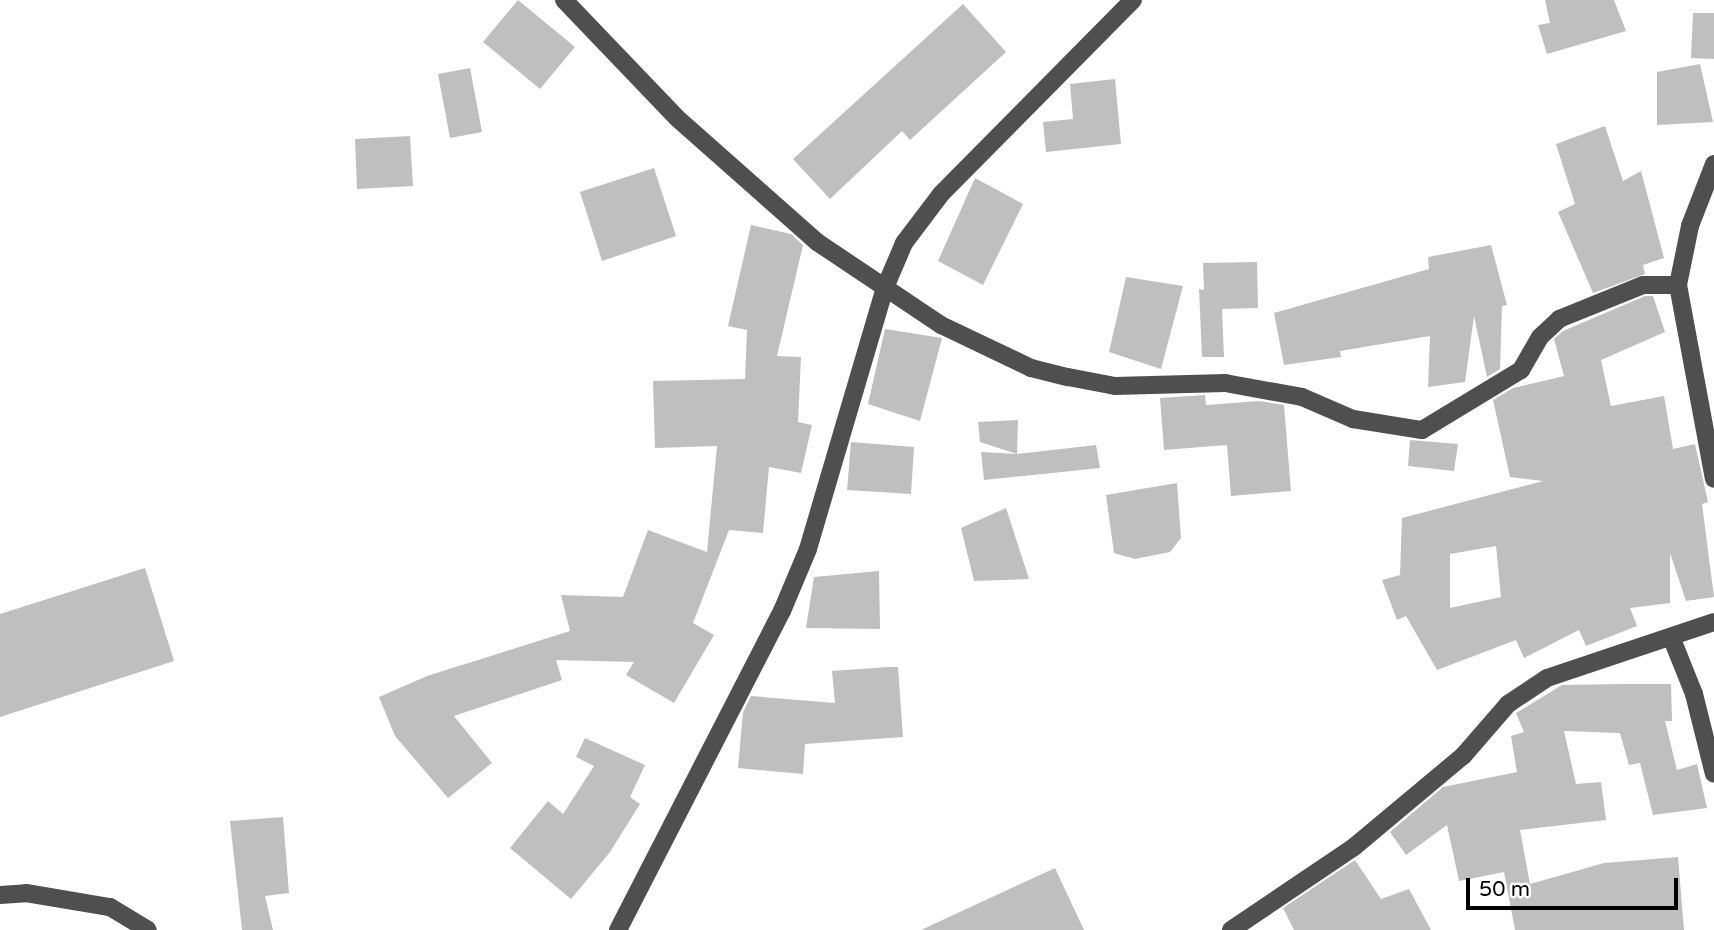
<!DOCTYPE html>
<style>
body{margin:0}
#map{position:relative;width:1714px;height:930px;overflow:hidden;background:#fff;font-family:"Varela Round",sans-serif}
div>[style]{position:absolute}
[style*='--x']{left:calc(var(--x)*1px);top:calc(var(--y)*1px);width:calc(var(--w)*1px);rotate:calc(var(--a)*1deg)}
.building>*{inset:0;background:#bfbfbf}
.minor>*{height:18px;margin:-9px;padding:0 9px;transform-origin:9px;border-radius:9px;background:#4f4f4f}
span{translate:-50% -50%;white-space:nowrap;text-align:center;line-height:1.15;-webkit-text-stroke:7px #fff;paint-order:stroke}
.scale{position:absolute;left:1466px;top:878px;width:212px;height:32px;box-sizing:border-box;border:4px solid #000;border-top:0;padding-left:9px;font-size:21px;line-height:24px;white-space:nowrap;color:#000;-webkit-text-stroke:5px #fff;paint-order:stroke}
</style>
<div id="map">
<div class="building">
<div style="clip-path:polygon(518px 0,575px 47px,540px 89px,483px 42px)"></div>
<div style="clip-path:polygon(1545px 0,1614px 0,1626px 31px,1547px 54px,1538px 25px,1550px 23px)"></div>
<div style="clip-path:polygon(963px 4px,1006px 52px,910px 140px,902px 131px,830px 199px,793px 159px)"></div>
<div style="clip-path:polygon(1693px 13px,1714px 13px,1714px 59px,1691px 58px)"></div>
<div style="clip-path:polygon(1700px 64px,1713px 122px,1657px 125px,1657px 72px)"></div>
<div style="clip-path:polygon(470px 68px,482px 132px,450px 138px,438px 74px)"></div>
<div style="clip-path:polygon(1115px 79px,1121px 144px,1046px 152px,1043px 122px,1073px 119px,1070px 84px)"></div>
<div style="clip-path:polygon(1605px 126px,1623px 181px,1641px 171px,1664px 258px,1643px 265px,1645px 274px,1593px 293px,1558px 212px,1575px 204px,1556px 144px)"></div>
<div style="clip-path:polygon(410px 136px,413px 186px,357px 189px,355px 139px)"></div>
<div style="clip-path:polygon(654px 168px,676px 236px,602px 261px,580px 192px)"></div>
<div style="clip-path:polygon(975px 178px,1023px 204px,983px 285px,938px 261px)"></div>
<div style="clip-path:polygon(751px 225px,791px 234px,803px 245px,777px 356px,801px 357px,798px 422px,812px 425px,801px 473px,769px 467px,763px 533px,729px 530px,693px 623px,714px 635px,674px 703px,626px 675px,634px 662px,556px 660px,562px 680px,454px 716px,492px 763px,448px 798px,395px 736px,379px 697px,427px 676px,570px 631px,561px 595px,623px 597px,648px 530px,707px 552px,717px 446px,655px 448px,653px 381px,745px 379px,747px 330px,728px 326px)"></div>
<div style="clip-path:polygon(1491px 245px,1507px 305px,1502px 306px,1500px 369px,1487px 377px,1474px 316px,1465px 382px,1428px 387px,1430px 336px,1340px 351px,1341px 357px,1284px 365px,1274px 313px,1429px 269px,1428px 257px)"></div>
<div style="clip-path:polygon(1257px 262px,1258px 308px,1222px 309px,1224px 357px,1202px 357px,1199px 289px,1204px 290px,1203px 263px)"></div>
<div style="clip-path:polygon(1126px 277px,1183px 286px,1161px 369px,1109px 352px)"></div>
<div style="clip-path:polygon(evenodd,1645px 296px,1653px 296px,1665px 332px,1601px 360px,1611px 406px,1664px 396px,1673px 449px,1695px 444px,1708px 502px,1702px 504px,1714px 597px,1686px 601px,1670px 553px,1670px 603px,1630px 608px,1637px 626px,1586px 646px,1579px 630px,1524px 658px,1516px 640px,1437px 670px,1406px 616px,1397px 620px,1382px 580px,1400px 575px,1402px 518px,1543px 481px,1510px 477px,1493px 400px,1513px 388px,1564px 376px,1554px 339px,1563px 331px,1645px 296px,1496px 546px,1501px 597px,1450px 608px,1450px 554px,1496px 546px)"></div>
<div style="clip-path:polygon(885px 329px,942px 338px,920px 421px,868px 404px)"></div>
<div style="clip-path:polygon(1205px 395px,1206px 405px,1259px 401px,1284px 405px,1291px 491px,1231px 496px,1227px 445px,1164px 450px,1160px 398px)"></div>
<div style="clip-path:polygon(1018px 420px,1017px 454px,1096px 445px,1100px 468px,984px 480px,981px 452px,1017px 454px,980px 442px,978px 422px)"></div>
<div style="clip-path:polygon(1410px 440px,1458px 444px,1454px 471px,1408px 466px)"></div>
<div style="clip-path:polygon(851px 442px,914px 447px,911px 494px,847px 490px)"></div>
<div style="clip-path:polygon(1177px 483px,1181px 538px,1170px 552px,1135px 559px,1114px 553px,1106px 495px)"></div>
<div style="clip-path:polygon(1006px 508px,1029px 579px,974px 581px,961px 528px)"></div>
<div style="clip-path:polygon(145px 568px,174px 661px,0 717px,0 614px)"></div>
<div style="clip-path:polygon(879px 571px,880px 629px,806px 628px,814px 577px)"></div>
<div style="clip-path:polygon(888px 667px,898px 667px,903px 737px,805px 744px,803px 774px,738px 768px,743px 712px,751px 696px,835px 703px,832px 671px)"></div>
<div style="clip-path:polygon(1621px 684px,1671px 684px,1672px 721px,1665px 721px,1677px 770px,1697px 764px,1707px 808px,1653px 815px,1640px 763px,1629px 765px,1620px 733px,1564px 731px,1576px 784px,1601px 782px,1606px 820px,1520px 830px,1530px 884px,1604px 863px,1678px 857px,1684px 930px,1515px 930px,1504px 872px,1459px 881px,1447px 825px,1406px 855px,1390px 832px,1443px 787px,1517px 772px,1511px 736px,1524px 732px,1516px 713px,1562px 685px)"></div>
<div style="clip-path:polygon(585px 738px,645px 765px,630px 797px,640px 804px,610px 852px,571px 899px,510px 848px,548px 801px,563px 814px,594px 766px,576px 757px)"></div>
<div style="clip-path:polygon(283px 817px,289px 893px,265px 896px,273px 930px,242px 930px,230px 821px)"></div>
<div style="clip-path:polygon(1355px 860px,1381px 899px,1409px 889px,1431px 930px,1294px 930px,1283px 908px)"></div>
<div style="clip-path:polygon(1055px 868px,1084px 930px,921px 930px)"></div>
</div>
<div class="minor">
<div style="--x:564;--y:0;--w:163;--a:46.2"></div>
<div style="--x:677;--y:118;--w:187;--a:41.5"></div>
<div style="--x:817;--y:242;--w:149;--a:33.8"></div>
<div style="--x:941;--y:325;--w:100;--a:25.5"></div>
<div style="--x:1031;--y:368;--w:38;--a:14"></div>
<div style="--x:1068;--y:377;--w:48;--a:10.8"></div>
<div style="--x:1115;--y:386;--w:110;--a:-1.6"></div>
<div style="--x:1225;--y:383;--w:78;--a:10.3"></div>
<div style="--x:1302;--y:397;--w:56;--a:23.3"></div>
<div style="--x:1353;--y:419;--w:70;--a:9.1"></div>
<div style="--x:1422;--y:430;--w:116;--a:-31.2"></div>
<div style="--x:1521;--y:370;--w:38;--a:-60"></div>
<div style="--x:1540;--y:337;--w:26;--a:-43"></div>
<div style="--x:1559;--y:319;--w:91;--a:-22"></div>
<div style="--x:1643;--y:285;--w:35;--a:0"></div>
<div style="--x:1714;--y:164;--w:66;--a:111.2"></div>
<div style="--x:1690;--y:226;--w:60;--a:101.5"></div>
<div style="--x:1678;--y:285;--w:197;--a:79.5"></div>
<div style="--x:1672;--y:639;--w:59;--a:68.2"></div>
<div style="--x:1694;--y:694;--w:82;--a:76"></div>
<div style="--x:0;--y:895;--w:26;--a:-4"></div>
<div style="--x:26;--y:893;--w:85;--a:9.5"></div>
<div style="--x:110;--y:907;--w:44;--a:31.2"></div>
<div style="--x:618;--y:930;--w:359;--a:-62.8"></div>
<div style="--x:782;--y:611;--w:67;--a:-67.2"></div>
<div style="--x:808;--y:549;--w:270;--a:-73.6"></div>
<div style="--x:884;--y:290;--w:51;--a:-66.9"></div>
<div style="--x:904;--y:243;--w:61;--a:-52.9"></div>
<div style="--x:941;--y:194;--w:273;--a:-45.3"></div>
<div style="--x:1231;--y:930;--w:148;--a:-34"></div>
<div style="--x:1354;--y:847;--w:142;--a:-39.9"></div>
<div style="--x:1463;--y:756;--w:69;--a:-49.1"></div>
<div style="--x:1508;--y:704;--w:47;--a:-33.7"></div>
<div style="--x:1547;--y:678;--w:176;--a:-18.5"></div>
</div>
<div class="scale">50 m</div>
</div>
